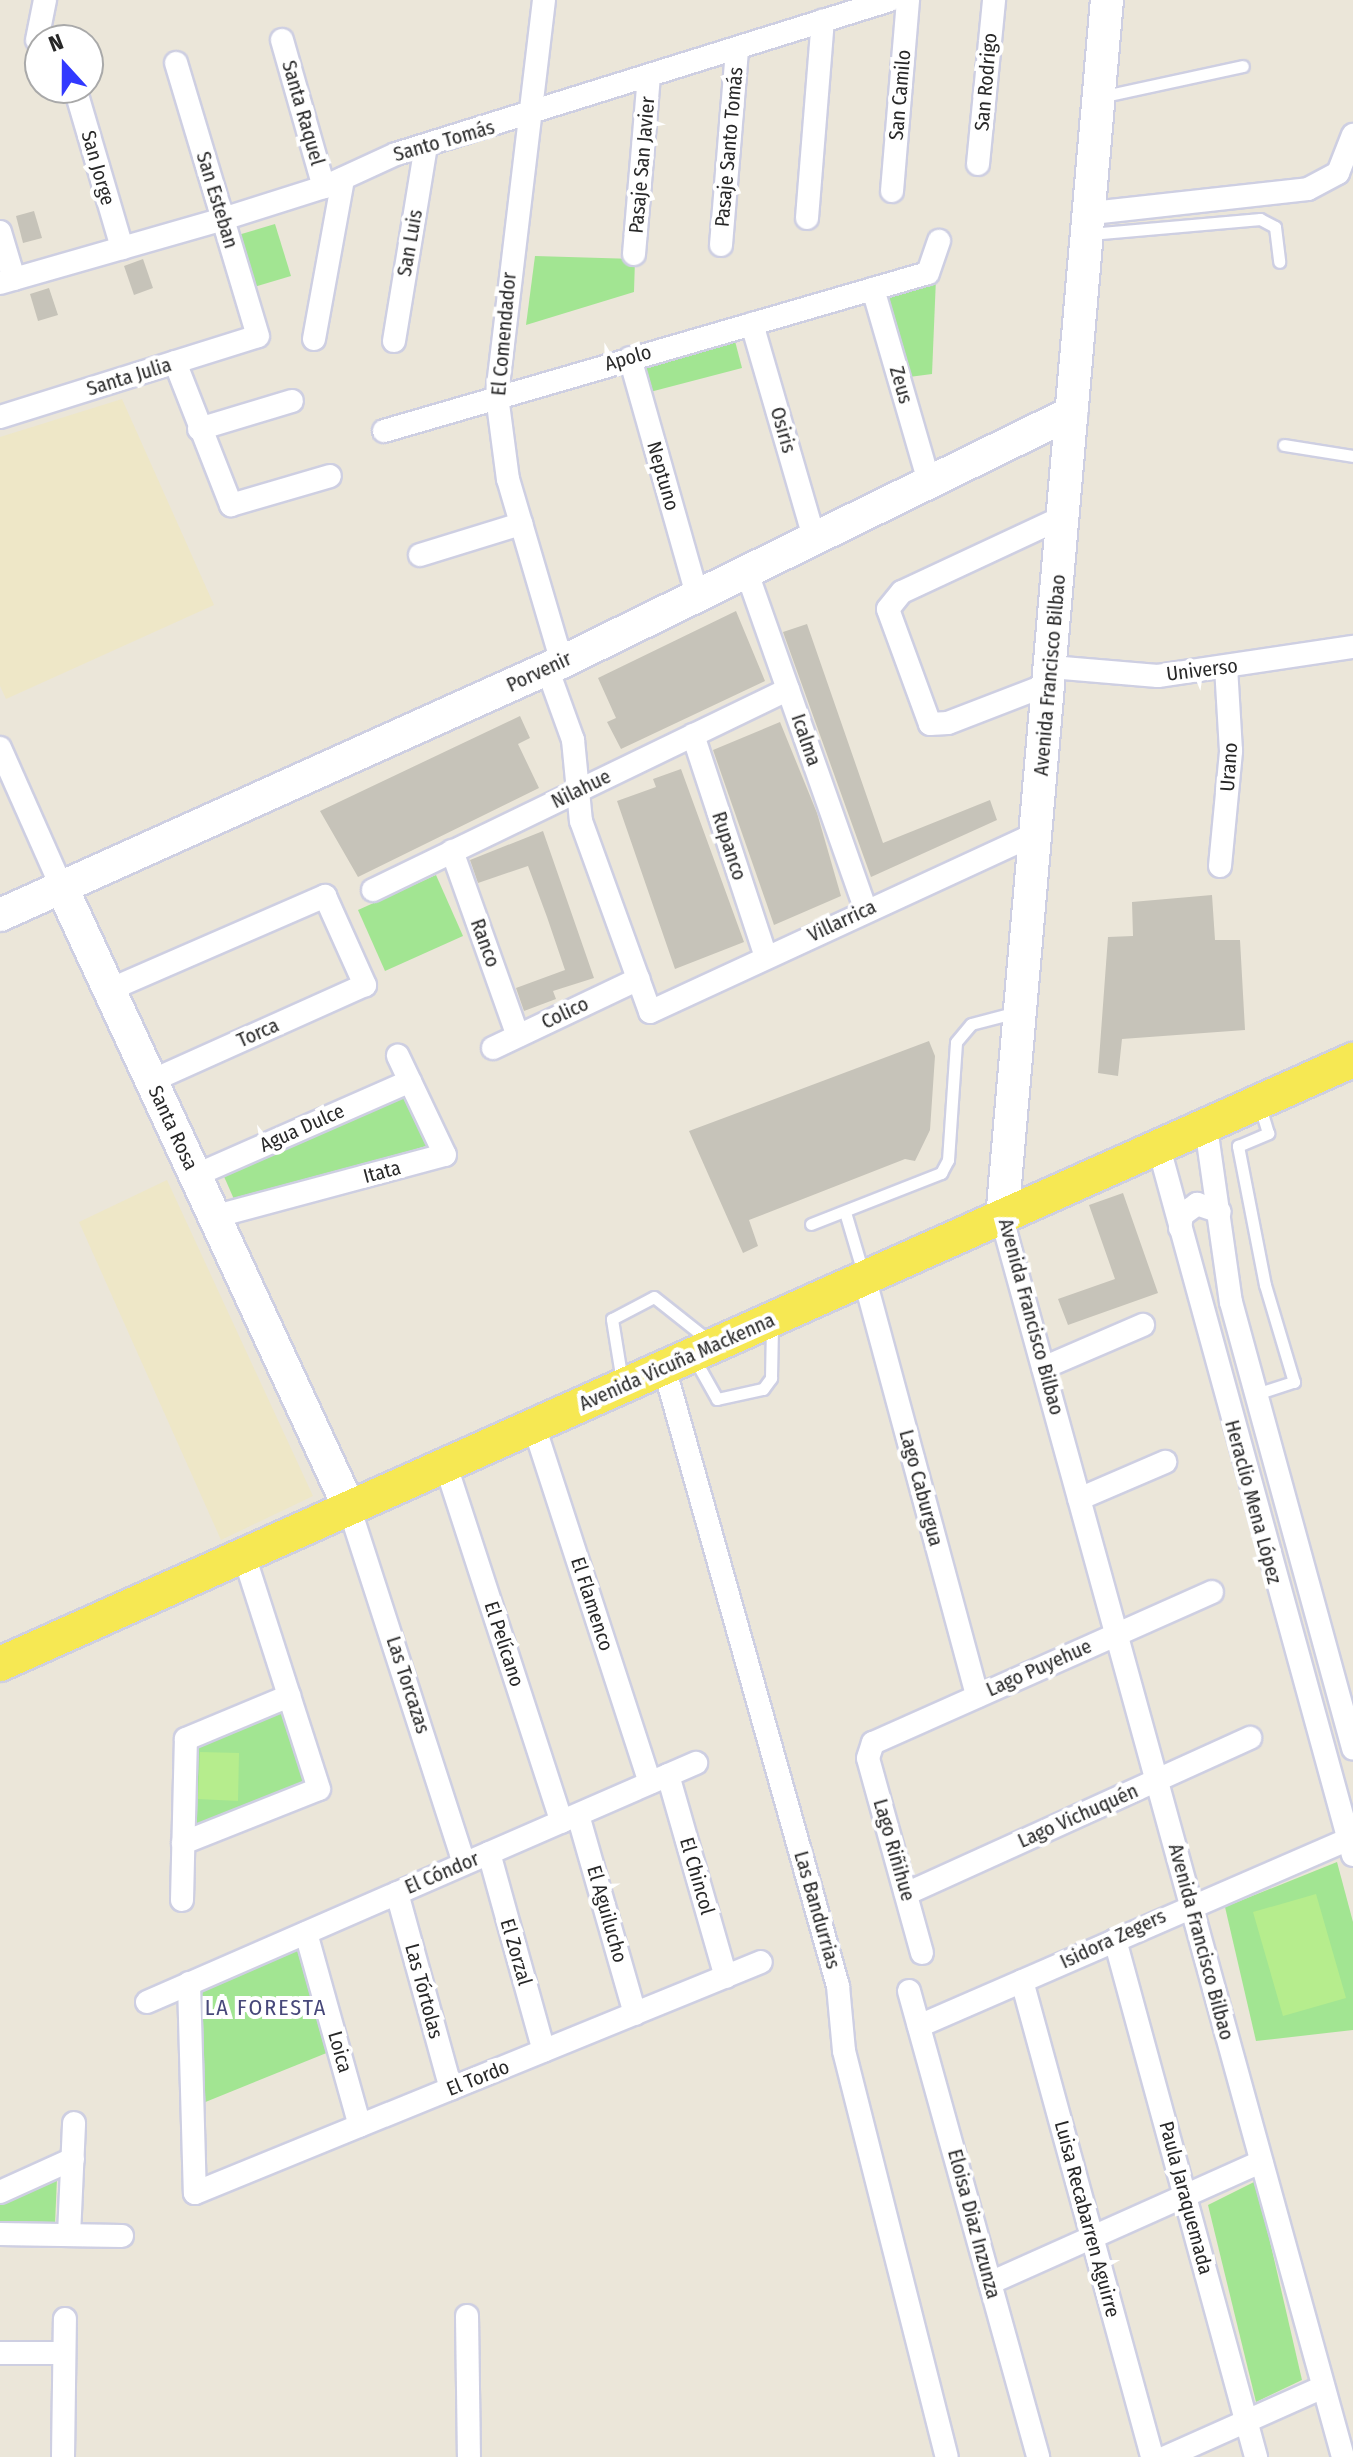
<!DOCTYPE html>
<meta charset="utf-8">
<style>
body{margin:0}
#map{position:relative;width:1353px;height:2457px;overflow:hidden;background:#ebe6d9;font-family:"Fira Sans Condensed",sans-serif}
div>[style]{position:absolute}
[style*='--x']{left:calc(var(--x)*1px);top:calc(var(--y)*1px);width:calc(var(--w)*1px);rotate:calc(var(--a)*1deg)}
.education>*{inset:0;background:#eee7c7}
.green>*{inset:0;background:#a2e592}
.pitch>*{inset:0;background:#b6ed8d}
.building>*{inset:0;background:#c6c3b9}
.roads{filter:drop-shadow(2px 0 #cecfe2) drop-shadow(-2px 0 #cecfe2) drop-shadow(0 2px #cecfe2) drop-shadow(0 -2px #cecfe2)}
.lane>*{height:11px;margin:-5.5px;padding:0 5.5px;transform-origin:5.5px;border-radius:5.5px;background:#fff}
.street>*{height:22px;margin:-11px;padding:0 11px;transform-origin:11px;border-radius:11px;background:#fff}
.secondary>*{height:32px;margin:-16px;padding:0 16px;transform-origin:16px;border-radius:16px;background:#fff}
.primary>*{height:34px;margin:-17px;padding:0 17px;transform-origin:17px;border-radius:17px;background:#f6e853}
span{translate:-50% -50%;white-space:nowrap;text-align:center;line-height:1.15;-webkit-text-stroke:8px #fff;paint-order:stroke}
.street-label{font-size:20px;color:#282828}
.neighbourhood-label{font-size:22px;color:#47487a;letter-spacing:2px}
.north{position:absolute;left:24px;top:24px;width:80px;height:80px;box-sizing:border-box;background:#fff;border:2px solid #a9a9a9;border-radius:50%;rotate:339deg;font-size:22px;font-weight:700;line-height:32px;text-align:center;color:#282828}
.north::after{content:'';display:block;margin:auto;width:28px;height:36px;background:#3239ff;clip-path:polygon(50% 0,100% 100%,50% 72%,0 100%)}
</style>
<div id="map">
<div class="education">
<div style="clip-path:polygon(122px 399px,214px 605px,6px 699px,0 686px,0 437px)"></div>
<div style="clip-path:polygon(167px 1180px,313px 1496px,221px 1540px,79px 1222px)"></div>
</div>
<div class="green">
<div style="clip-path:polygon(275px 224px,291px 276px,254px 287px,238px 235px)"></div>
<div style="clip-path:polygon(535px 256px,635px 259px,634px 292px,526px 325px)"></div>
<div style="clip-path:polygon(936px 278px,932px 374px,909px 377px,880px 287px)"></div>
<div style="clip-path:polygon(735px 341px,742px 368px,650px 392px,643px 365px)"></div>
<div style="clip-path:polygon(436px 875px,463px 936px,385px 971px,358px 910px)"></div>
<div style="clip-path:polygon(406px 1096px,429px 1145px,237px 1206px,222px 1172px)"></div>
<div style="clip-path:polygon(283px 1711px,307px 1784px,197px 1830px,196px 1747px)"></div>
<div style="clip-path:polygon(1337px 1862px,1353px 1922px,1353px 2030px,1256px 2041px,1225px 1907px)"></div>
<div style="clip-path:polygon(299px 1949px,329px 2052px,203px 2103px,199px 1991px)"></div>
<div style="clip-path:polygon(57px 2178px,55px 2224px,0 2222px,0 2203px)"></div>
<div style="clip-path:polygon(1256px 2181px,1302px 2380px,1256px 2402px,1208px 2205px)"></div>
</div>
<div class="pitch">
<div style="clip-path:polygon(200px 1752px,239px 1753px,238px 1801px,198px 1799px)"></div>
<div style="clip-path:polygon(1316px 1894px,1346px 1998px,1283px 2016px,1253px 1912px)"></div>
</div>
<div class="building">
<div style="clip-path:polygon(34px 211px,42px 238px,23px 243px,16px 216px)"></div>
<div style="clip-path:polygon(143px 259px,153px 288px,134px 295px,124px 266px)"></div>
<div style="clip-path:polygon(49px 288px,58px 315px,38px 321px,30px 294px)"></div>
<div style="clip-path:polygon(736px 611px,765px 681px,621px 749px,607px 722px,616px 718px,598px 678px)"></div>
<div style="clip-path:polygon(807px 624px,883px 843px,990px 800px,997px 820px,871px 877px,783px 632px)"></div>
<div style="clip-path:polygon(520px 716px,530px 738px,518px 744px,539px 788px,358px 877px,320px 811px)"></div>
<div style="clip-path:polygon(780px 722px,817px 813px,841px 896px,774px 925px,713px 750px)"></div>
<div style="clip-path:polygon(681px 769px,744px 942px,675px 969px,617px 801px,656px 787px,653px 779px)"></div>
<div style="clip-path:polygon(543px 831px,594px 978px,553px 991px,556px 999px,524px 1011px,516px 988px,565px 970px,547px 917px,528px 866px,478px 883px,470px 860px)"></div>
<div style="clip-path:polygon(1212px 895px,1215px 940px,1240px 940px,1245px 1030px,1122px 1039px,1118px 1076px,1098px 1073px,1108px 937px,1133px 936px,1132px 902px)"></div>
<div style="clip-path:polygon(929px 1041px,935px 1056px,930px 1130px,915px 1161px,905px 1159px,749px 1220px,758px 1246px,743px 1253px,689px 1131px)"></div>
<div style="clip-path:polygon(1123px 1193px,1158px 1293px,1068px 1325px,1058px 1299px,1115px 1279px,1089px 1205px)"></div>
</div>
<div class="roads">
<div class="lane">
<div style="--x:1100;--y:97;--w:146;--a:-12.2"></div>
<div style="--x:1090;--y:234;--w:171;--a:-5"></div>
<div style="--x:1260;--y:219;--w:17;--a:28"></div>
<div style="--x:1275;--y:227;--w:35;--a:83"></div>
<div style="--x:1284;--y:445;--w:70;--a:9.1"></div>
<div style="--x:845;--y:1212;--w:67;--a:73.5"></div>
<div style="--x:811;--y:1224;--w:140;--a:-21.4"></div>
<div style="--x:941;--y:1173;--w:15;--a:-62"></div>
<div style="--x:948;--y:1160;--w:118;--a:-86.1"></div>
<div style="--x:956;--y:1042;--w:23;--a:-50"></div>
<div style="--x:971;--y:1024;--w:48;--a:-14.6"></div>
<div style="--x:694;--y:1358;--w:47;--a:60.7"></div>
<div style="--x:717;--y:1399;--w:47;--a:-12.3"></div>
<div style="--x:763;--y:1389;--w:14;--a:-54"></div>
<div style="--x:771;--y:1378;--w:53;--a:-88.9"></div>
<div style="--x:622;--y:1381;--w:63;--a:-99.2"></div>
<div style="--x:612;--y:1319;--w:47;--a:-27.6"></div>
<div style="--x:654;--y:1297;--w:74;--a:38.4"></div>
<div style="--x:1256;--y:1394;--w:40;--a:-18"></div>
<div style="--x:1294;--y:1382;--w:101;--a:-106.6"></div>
<div style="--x:1265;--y:1285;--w:142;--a:-101"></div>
<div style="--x:1238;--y:1146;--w:33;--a:-23"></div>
<div style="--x:1268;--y:1133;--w:28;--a:-107"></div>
</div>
<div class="street">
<div style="--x:544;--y:0;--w:399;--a:96.8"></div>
<div style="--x:497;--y:396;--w:84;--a:82.5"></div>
<div style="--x:508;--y:479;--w:191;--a:73.6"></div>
<div style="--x:37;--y:40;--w:41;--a:-78.7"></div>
<div style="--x:282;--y:40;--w:153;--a:74.1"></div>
<div style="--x:75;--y:88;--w:167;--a:73.6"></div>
<div style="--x:978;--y:164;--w:165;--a:-84.4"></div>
<div style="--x:892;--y:191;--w:192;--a:-85.2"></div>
<div style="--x:1092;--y:213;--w:217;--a:-6.3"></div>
<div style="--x:1308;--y:189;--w:34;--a:-28"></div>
<div style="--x:1338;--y:173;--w:41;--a:-68.5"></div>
<div style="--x:807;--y:218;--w:198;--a:-85.4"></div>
<div style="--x:0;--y:232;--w:49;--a:73.4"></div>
<div style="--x:721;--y:245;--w:197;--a:-85.3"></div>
<div style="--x:634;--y:254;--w:178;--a:-85.2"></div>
<div style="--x:0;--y:283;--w:232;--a:-16"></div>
<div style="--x:223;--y:219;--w:106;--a:-17.6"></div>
<div style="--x:324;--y:187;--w:79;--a:-24.6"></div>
<div style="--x:396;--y:154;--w:517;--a:-17.31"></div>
<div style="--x:873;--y:289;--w:201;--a:73.8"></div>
<div style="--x:752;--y:324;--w:222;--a:73.8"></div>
<div style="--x:314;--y:339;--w:163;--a:-79.7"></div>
<div style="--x:394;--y:341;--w:198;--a:-80.7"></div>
<div style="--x:630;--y:358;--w:245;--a:74.2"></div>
<div style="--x:175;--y:362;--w:154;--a:68.6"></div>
<div style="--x:231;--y:505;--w:103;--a:-16.3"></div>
<div style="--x:0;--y:417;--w:270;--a:-17.4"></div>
<div style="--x:258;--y:336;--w:285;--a:-106.7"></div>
<div style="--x:199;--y:429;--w:97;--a:-16.8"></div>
<div style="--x:384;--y:431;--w:566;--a:-16.2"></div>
<div style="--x:928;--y:273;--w:34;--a:-71"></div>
<div style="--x:420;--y:555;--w:106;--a:-17.1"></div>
<div style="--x:746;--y:570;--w:361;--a:70.6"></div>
<div style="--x:1051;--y:667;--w:107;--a:4.8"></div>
<div style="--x:1158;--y:676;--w:197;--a:-8.5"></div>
<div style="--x:547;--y:668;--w:77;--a:70.1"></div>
<div style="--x:573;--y:740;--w:81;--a:84.4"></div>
<div style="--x:581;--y:821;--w:203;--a:70.1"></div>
<div style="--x:650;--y:1012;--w:425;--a:-24.8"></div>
<div style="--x:1049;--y:684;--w:108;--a:158.9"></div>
<div style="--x:948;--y:723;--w:18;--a:177"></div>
<div style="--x:930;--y:724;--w:122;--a:-110.1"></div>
<div style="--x:888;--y:609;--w:22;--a:-51"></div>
<div style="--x:902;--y:592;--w:178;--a:-25"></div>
<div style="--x:693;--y:735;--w:234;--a:71.8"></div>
<div style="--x:0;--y:748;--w:153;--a:66.1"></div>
<div style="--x:452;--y:851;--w:196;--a:70.4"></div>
<div style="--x:1220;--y:866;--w:116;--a:-84.5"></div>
<div style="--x:1231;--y:751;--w:83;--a:-93.4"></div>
<div style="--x:373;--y:890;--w:461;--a:-25.8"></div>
<div style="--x:109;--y:990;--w:236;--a:-23.5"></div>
<div style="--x:325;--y:896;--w:98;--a:65.8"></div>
<div style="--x:365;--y:985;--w:235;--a:155.8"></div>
<div style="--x:493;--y:1048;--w:161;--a:-25.4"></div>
<div style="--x:1206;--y:1127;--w:177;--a:81.9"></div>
<div style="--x:1231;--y:1302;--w:463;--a:74.7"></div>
<div style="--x:1159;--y:1148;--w:733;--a:74.66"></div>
<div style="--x:194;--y:1176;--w:236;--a:-23.7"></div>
<div style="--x:213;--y:1217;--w:240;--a:-15"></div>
<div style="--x:445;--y:1155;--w:110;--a:-115.4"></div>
<div style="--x:1002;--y:1219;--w:1284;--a:74.6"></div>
<div style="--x:1180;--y:1228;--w:13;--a:-81"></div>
<div style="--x:1182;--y:1215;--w:19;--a:-36"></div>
<div style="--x:1197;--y:1204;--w:24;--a:19"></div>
<div style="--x:865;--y:1280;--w:431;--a:74.9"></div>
<div style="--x:664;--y:1367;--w:643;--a:74.3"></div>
<div style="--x:838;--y:1986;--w:65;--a:84.7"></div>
<div style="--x:844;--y:2051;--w:419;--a:75.8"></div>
<div style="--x:1043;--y:1368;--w:109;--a:-23.3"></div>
<div style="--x:534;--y:1426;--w:375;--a:72"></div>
<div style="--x:446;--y:1466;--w:374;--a:72"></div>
<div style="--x:1079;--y:1499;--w:94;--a:-23.3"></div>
<div style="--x:349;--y:1507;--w:374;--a:72.1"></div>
<div style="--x:668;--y:1775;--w:210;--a:74"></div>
<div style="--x:578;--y:1815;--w:207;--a:74"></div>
<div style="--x:183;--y:1843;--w:146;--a:-21.7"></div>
<div style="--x:319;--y:1789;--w:246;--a:-107.8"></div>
<div style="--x:489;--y:1853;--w:205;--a:74.5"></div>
<div style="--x:397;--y:1893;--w:203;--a:74.6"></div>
<div style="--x:906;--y:1894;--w:378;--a:-24.4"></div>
<div style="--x:182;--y:1900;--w:161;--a:-88.6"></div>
<div style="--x:186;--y:1739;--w:112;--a:-22.7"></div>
<div style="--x:306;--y:1933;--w:200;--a:74.4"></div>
<div style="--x:1115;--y:1940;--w:536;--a:74.74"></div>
<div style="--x:922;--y:1953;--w:202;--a:-105.5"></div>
<div style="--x:868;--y:1758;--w:16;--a:-72"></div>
<div style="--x:873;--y:1743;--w:371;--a:-24"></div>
<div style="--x:1022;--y:1981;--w:493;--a:74.7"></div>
<div style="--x:189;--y:1983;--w:210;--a:88.4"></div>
<div style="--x:195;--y:2193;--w:611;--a:-22.2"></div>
<div style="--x:909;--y:1991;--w:484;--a:74.5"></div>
<div style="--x:147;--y:2002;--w:599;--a:-23.53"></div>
<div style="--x:919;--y:2026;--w:473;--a:-23.5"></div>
<div style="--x:0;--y:2192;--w:80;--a:-24.3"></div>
<div style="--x:0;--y:2234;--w:122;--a:0.9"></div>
<div style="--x:69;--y:2235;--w:112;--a:-87.4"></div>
<div style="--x:990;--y:2283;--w:297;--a:-24.1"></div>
<div style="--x:467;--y:2316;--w:141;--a:89.2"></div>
<div style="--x:0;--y:2353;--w:64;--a:0"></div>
<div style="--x:63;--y:2457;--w:138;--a:-89.2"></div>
<div style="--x:1166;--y:2457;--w:172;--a:-24"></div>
</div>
<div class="secondary">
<div style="--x:62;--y:888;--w:682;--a:65.13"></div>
<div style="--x:0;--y:915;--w:616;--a:-24.24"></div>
<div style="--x:562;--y:662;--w:567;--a:-26.07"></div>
<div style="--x:1002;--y:1219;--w:1224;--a:-85.08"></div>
</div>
<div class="primary">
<div style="--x:0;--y:1664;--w:1482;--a:-24.06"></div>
</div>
</div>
<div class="street-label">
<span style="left:986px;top:82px;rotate:-85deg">San Rodrigo</span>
<span style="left:900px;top:95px;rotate:-85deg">San Camilo</span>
<span style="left:303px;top:113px;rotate:74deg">Santa Raquel</span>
<span style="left:444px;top:141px;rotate:-16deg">Santo Tomás</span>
<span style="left:729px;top:147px;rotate:-85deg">Pasaje Santo Tomás</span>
<span style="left:642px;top:165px;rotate:-85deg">Pasaje San Javier</span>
<span style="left:98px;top:168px;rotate:74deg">San Jorge</span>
<span style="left:217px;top:200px;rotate:73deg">San Esteban</span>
<span style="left:410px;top:243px;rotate:-80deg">San Luis</span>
<span style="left:504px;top:334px;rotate:-85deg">El Comendador</span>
<span style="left:628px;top:358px;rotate:-16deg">Apolo</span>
<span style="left:129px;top:377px;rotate:-17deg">Santa Julia</span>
<span style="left:901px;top:385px;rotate:74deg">Zeus</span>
<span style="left:783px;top:430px;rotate:74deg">Osiris</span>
<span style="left:663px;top:476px;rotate:74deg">Neptuno</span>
<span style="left:1202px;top:670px;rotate:-7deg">Universo</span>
<span style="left:539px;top:672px;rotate:-25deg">Porvenir</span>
<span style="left:1050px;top:675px;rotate:-85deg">Avenida Francisco Bilbao</span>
<span style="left:806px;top:740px;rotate:71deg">Icalma</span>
<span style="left:1229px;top:767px;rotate:-86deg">Urano</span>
<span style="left:581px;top:789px;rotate:-26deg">Nilahue</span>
<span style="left:729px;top:846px;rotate:72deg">Rupanco</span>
<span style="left:842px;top:921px;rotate:-25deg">Villarrica</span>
<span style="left:485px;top:943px;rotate:70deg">Ranco</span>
<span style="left:565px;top:1013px;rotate:-25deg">Colico</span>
<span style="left:258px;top:1033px;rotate:-24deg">Torca</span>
<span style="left:173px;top:1128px;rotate:65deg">Santa Rosa</span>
<span style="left:302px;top:1128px;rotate:-24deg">Agua Dulce</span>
<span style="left:382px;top:1172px;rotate:-15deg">Itata</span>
<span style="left:1031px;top:1317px;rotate:75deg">Avenida Francisco Bilbao</span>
<span style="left:677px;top:1362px;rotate:-24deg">Avenida Vicuña Mackenna</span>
<span style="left:921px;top:1488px;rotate:75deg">Lago Caburgua</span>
<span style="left:1253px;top:1502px;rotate:75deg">Heraclio Mena López</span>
<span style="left:592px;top:1604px;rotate:72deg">El Flamenco</span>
<span style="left:504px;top:1644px;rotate:72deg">El Pelícano</span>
<span style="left:1039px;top:1668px;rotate:-24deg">Lago Puyehue</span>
<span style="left:408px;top:1685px;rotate:72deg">Las Torcazas</span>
<span style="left:1078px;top:1816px;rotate:-24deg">Lago Vichuquén</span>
<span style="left:894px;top:1850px;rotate:74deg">Lago Riñihue</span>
<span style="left:442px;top:1873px;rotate:-23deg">El Cóndor</span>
<span style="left:697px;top:1876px;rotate:74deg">El Chincol</span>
<span style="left:817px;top:1910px;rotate:74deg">Las Bandurrias</span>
<span style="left:607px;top:1914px;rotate:74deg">El Aguilucho</span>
<span style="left:1113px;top:1939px;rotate:-25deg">Isidora Zegers</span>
<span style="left:1201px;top:1942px;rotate:75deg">Avenida Francisco Bilbao</span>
<span style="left:516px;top:1952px;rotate:74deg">El Zorzal</span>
<span style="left:424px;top:1991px;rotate:75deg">Las Tórtolas</span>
<span style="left:340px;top:2052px;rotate:74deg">Loica</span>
<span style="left:478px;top:2078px;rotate:-22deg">El Tordo</span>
<span style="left:1186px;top:2198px;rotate:75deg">Paula Jaraquemada</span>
<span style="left:1087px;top:2219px;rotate:75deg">Luisa Recabarren Aguirre</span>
<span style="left:974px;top:2224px;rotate:75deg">Eloisa Diaz Inzunza</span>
</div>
<div class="neighbourhood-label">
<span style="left:266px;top:2008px">LA FORESTA</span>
</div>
<div class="north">N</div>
</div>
